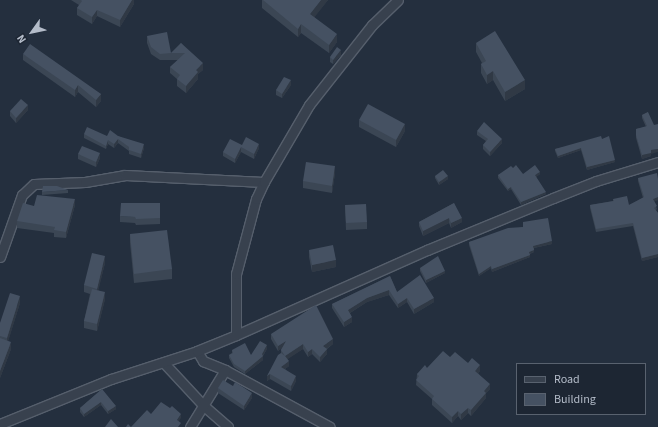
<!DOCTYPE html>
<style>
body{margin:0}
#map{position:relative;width:658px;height:427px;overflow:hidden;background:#242f3e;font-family:"Source Sans 3",sans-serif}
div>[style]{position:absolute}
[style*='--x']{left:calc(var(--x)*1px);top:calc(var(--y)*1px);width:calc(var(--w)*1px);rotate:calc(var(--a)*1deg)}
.roads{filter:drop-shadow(1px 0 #565f6c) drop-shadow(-1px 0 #565f6c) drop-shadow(0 1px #565f6c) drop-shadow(0 -1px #565f6c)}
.minor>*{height:9px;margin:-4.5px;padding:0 4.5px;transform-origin:4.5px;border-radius:4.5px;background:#38414e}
.wall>*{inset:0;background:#3b4654}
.shaded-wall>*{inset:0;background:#303945}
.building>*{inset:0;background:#455162}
span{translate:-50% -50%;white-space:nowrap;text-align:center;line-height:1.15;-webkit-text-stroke:3px #1d2633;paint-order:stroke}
.legend{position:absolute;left:516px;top:363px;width:130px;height:52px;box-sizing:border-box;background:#1d2633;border:1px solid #59626f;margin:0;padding:5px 7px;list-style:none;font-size:12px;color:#b4bcc9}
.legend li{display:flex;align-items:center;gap:8px;height:20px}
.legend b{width:20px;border:1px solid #59626f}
.north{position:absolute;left:12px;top:12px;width:40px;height:40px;-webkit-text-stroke:3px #1d2633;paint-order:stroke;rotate:237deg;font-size:11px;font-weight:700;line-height:16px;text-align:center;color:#b4bcc9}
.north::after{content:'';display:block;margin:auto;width:14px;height:18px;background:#b4bcc9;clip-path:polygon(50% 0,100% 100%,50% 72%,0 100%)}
</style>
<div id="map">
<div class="roads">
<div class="minor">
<div style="--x:0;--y:257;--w:66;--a:-70.5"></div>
<div style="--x:22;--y:195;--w:16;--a:-43"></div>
<div style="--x:34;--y:184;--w:51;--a:-2.2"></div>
<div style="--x:85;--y:182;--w:41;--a:-9.9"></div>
<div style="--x:125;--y:175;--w:139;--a:2.9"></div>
<div style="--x:236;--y:335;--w:61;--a:-90"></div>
<div style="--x:236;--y:274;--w:78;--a:-75.1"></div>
<div style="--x:256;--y:199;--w:19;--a:-65"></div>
<div style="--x:264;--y:182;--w:89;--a:-59.7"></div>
<div style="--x:309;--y:105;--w:102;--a:-51.8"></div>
<div style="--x:372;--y:25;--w:36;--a:-44"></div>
<div style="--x:197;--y:351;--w:12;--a:59"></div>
<div style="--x:203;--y:361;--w:24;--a:22"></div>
<div style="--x:225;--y:370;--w:119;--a:28.5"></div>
<div style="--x:164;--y:363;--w:59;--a:47.1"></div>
<div style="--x:204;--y:406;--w:32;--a:41"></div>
<div style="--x:0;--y:424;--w:120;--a:-22.1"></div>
<div style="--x:111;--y:379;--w:90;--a:-18"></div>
<div style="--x:197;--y:351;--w:42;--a:-22.3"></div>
<div style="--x:236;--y:335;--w:209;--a:-24"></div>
<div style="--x:427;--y:250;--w:136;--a:-22.4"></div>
<div style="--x:553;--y:198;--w:46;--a:-21.6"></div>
<div style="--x:596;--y:181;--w:65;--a:-17"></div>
<div style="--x:190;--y:427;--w:67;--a:-58.4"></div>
</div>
</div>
<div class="wall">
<div style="clip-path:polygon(71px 0,134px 0,134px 4px,120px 27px,97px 16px,92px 24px,77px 15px,77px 8px,79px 5px)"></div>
<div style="clip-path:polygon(262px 0,328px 0,314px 17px,337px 42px,329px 53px,301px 33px,298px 37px,262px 8px)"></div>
<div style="clip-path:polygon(147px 36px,171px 53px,181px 43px,203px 70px,198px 74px,198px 79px,186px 93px,177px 86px,177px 79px,170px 73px,170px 67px,178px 60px,160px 60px,151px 54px,147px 43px)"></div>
<div style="clip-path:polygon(476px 43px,525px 89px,505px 101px,493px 80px,487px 84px,481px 73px,481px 64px,482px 63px,476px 52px)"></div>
<div style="clip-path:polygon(23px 54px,101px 94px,101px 101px,96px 107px,78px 92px,75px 97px,23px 60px)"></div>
<div style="clip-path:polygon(341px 55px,333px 64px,330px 62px,330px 57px)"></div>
<div style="clip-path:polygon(291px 85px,282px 98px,276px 95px,276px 90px)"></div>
<div style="clip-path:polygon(28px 110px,16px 123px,10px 116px,10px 111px)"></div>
<div style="clip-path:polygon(648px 112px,651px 156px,642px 159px,636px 138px,636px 129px,646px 127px,642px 118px,642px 115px)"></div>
<div style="clip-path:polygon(359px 120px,405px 131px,396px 147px,359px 127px)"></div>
<div style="clip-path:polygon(477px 131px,502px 143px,490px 156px,483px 149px,483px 145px,486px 141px,477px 135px)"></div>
<div style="clip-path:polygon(84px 134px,107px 136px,118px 136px,144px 148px,141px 158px,129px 154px,129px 151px,118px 143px,114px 148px,108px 144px,106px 149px,84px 138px)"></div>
<div style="clip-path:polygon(602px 139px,615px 162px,587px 170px,581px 150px,558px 158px,555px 151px,555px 149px)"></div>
<div style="clip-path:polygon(242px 145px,259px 148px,254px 159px,241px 152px,235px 163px,223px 156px,223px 152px)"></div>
<div style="clip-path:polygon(78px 154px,100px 158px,96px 167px,78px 159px)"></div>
<div style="clip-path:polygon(513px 168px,523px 174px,540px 174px,536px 177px,546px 194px,521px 205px,511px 189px,508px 191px,498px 178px,498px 175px)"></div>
<div style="clip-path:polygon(335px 173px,332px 193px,303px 188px,303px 181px)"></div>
<div style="clip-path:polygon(435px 176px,448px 179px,439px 185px,435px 178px)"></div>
<div style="clip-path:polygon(638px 178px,658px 179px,658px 200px,654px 201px,657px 209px,656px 210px,658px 213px,658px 257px,642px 261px,633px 226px,596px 232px,590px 208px,590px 205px,613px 201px,613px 199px,629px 205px,643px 198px,638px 181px)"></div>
<div style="clip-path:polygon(68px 190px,68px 193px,42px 195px,42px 192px)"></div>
<div style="clip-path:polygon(454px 203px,462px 222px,451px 228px,449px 223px,423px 236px,419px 226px,419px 222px)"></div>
<div style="clip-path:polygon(75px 205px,66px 238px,54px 237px,54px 233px,17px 228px,17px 221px,34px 206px)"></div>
<div style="clip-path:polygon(345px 205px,367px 222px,367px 229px,346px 230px)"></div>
<div style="clip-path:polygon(120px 216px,160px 218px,160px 224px,136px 225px,135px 223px,120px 222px)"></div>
<div style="clip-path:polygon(523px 222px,552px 244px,534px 248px,534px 252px,530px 254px,530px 257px,492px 272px,491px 268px,479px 276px,469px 245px,469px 242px,523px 227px)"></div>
<div style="clip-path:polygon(130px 234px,172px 269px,172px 279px,134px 283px,130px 243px)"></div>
<div style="clip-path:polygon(309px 250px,336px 267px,312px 272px,309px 257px)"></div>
<div style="clip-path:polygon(105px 263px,98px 290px,105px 299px,97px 331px,84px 328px,84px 321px,90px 294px,84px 292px,84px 285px)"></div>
<div style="clip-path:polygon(420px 268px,445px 273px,426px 283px,420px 271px)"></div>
<div style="clip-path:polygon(390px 276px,397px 292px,434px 302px,414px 314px,407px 302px,398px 308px,389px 295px,367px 302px,350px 313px,352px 322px,344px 327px,332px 308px,332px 304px)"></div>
<div style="clip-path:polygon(20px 303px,8px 341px,11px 349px,0 378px,0 323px)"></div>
<div style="clip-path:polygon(271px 334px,333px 344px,327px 349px,327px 354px,320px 362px,312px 354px,308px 357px,303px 349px,287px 359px,289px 366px,285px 369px,296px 381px,291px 391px,270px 379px,267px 381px,267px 376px,281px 354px,281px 350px,282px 348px,278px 351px,271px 339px)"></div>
<div style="clip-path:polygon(267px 349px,263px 356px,263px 360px,245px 374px,234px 367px,229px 358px,229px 355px,232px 353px,232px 350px,251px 355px)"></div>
<div style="clip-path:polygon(450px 357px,468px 363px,480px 371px,478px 373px,490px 389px,486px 393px,486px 398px,471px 416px,468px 413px,461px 420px,458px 416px,452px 423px,432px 405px,432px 399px,416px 385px,417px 374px,427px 368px)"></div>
<div style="clip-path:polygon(233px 386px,252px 398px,244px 410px,218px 393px,218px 388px)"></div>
<div style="clip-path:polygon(102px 389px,116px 409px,108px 414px,101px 405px,84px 417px,80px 412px,80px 408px)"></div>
</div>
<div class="shaded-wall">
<div style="clip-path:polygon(132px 0,134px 0,134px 4px,120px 27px,120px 20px)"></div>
<div style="clip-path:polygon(321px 0,328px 0,310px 23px,310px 14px)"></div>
<div style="clip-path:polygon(97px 10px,97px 16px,92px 24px,92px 17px)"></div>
<div style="clip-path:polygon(301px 24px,301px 33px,298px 37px,298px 29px)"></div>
<div style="clip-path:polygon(337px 34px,337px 42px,329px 53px,329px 45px)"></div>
<div style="clip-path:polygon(341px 50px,341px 55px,333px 64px,333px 60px)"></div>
<div style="clip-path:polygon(203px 63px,203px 70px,198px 74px,198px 79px,186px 93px,186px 86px,196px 70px)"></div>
<div style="clip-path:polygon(493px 71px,493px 80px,487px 84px,487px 75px)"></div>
<div style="clip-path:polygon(291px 80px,291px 85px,282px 98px,282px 94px)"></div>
<div style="clip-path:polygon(525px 80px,525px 89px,505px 101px,505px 92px)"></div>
<div style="clip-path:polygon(78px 85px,78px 92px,75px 97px,75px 90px)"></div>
<div style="clip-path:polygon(101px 94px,101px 101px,96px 107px,96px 100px)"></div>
<div style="clip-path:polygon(28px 105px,28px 110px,16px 123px,16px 118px)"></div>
<div style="clip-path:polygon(405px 124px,405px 131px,396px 147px,396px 140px)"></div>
<div style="clip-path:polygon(118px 139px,118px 143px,114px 148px,114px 144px)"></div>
<div style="clip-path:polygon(502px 139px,502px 143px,490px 156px,490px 152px)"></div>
<div style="clip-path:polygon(108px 140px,108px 144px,106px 149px,106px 146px)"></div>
<div style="clip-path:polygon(144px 144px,144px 148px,141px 158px,141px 154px)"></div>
<div style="clip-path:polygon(259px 144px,259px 148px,254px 159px,254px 154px)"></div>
<div style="clip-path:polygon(241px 147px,241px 152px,235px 163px,235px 159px)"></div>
<div style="clip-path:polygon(581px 148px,581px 150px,558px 158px,558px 156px)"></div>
<div style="clip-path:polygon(658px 149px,658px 152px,651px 154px,651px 156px,642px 159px,642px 155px,651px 150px)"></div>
<div style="clip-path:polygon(100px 153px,100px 158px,96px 167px,96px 162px)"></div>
<div style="clip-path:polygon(615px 160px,615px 162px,587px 170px,587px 167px)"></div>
<div style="clip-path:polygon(335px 166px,335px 173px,332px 193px,332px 186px)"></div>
<div style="clip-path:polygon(540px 172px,540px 174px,535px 178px,535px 175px)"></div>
<div style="clip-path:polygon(448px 176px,448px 179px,439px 185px,439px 182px)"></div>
<div style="clip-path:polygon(511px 187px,511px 189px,508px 191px,508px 189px)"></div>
<div style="clip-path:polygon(546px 192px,546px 194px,521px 205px,521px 202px)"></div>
<div style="clip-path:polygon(658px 197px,658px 200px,653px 202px,653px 199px)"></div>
<div style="clip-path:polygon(75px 199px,75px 205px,66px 238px,66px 232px)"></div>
<div style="clip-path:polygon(449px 218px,449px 223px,423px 236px,423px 231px)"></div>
<div style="clip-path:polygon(462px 218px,462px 222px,451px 228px,451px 223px)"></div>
<div style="clip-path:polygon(552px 241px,552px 244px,533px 248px,533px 246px)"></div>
<div style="clip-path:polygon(534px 250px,534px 252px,529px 254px,529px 252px)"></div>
<div style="clip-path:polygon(658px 254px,658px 257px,642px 261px,642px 258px)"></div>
<div style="clip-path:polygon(530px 255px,530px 257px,492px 272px,492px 269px)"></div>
<div style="clip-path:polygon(105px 256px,105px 263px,97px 296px,97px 289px)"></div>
<div style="clip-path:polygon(336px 260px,336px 267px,312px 272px,312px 265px)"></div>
<div style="clip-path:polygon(491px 266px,491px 268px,479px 276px,479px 274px)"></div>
<div style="clip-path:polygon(445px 271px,445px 273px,426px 283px,426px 280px)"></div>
<div style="clip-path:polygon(389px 290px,389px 295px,367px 302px,348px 314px,348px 310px,367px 298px)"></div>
<div style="clip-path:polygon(105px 292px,105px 299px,97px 331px,97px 324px)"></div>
<div style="clip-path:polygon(20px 296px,20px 303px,7px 345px,7px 338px)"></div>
<div style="clip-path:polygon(407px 298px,407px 302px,398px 308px,398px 304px)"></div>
<div style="clip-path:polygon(434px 298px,434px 302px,414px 314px,414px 309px)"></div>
<div style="clip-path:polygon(352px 317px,352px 322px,344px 327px,344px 322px)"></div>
<div style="clip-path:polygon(333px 339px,333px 344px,323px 351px,323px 346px)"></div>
<div style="clip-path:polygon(286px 341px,286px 345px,278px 351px,278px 346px)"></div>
<div style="clip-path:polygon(11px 342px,11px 349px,0 378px,0 371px)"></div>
<div style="clip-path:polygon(303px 344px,303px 349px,285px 361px,285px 356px)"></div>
<div style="clip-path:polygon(267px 345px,267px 349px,262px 357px,262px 354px)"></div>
<div style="clip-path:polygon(312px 349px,312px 354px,308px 357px,308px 352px)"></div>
<div style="clip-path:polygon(327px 349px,327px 354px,320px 362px,320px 357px)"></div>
<div style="clip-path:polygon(263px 356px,263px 360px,245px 374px,245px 371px)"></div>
<div style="clip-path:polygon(289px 361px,289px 366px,281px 372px,281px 367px)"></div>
<div style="clip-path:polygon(480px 365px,480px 371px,475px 376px,475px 371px)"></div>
<div style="clip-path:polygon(270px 374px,270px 379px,267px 381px,267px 376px)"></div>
<div style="clip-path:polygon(296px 376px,296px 381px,291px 391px,291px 386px)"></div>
<div style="clip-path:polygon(490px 384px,490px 389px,486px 393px,486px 398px,471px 416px,471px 410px,484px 391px)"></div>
<div style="clip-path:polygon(252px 393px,252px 398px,244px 410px,244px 406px)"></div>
<div style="clip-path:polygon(101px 402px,101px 405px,84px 417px,84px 414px)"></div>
<div style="clip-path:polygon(116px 406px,116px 409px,108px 414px,108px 411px)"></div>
<div style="clip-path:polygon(468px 408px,468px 413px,461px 420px,461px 414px)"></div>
<div style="clip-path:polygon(458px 411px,458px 416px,452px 423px,452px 417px)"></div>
<div style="clip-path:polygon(181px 414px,181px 418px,177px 424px,177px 420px)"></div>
</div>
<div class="building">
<div style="clip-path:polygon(81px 0,132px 0,120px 20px,97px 10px,92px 17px,77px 8px,82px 1px)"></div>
<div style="clip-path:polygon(263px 0,321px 0,310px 14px,337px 34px,329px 45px,301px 24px,298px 29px)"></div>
<div style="clip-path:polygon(495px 31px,525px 80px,505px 92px,493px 71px,487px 75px,481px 64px,486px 61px,476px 43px)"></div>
<div style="clip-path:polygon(167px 32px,171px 53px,160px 54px,151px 47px,147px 36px)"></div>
<div style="clip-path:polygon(181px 43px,203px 63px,196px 70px,198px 72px,186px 86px,177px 79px,180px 75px,170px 67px,185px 53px,171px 53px)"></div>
<div style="clip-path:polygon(30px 44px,101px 94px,96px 100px,78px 85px,75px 90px,23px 54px)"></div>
<div style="clip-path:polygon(337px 47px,341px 50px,333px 60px,330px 57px)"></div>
<div style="clip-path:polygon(284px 77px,291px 80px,282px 94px,276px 90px)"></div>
<div style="clip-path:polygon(21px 99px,28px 105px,16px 118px,10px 111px)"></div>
<div style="clip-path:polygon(368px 104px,405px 124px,396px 140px,359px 120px)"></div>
<div style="clip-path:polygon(648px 112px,654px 125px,658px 124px,658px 149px,651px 150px,651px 153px,642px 155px,636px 135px,636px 129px,647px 126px,642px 115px)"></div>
<div style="clip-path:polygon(484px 122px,502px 139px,490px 152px,483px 145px,488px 139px,477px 131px)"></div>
<div style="clip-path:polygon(87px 127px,107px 136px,110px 130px,118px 136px,144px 144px,141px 154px,129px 150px,129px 147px,118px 139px,114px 144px,108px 140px,106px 146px,84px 134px)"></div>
<div style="clip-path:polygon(601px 136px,602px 139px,609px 136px,615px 160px,587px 167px,581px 148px,558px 156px,555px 149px)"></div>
<div style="clip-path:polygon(246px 137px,259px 144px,254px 154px,241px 147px,235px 159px,223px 152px,230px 139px,242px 145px)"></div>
<div style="clip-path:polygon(82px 146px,100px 153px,96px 162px,78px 154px)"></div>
<div style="clip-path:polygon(306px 162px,335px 166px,332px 186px,303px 181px)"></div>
<div style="clip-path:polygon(516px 165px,523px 174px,535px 165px,540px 172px,535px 175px,546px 192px,521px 202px,511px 187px,508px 189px,498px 175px,511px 166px,513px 168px)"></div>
<div style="clip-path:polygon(443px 170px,448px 176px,439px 182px,435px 176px)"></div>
<div style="clip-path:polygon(657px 173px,658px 179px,658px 197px,653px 199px,657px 206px,654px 208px,658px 213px,658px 254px,642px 258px,633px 223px,596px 229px,590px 205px,614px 201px,613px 199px,627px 196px,629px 205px,644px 197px,638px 178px)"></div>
<div style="clip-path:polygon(43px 186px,57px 186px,68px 190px,42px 192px)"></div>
<div style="clip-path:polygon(37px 195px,75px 199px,66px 232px,54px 230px,55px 227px,17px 221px,23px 203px,34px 206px)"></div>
<div style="clip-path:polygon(121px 203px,160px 203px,160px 218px,136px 219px,135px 217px,120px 216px)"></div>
<div style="clip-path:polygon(454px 203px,462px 218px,451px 223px,449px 218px,423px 231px,419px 222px)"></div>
<div style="clip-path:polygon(366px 204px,367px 222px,346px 223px,345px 205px)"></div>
<div style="clip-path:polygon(548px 218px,552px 241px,533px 246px,534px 250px,529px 252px,530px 255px,492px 269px,491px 266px,479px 274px,469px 242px,508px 228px,523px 227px,523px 222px)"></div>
<div style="clip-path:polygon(167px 230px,172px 269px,134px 274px,130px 234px)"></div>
<div style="clip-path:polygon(333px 245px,336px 260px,312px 265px,309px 250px)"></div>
<div style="clip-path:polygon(92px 253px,105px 256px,97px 289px,84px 285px)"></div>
<div style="clip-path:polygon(438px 256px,445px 271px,426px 280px,420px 268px)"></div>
<div style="clip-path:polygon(420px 275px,434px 298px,414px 309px,407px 298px,398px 304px,389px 290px,367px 298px,348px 310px,352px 317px,344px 322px,332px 304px,390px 276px,397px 292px)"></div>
<div style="clip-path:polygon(92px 289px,105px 292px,97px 324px,84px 321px)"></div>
<div style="clip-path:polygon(10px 293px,20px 296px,7px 338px,0 336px,0 323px)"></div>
<div style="clip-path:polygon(316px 305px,333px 339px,323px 346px,327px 349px,320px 357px,312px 349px,308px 352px,303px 344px,285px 356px,289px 361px,281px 367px,296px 376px,291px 386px,270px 374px,267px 376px,278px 355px,281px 353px,285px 356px,281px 350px,286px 341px,278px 346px,271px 334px)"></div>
<div style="clip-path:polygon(0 338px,11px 342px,0 371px)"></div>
<div style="clip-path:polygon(260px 341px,267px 345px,262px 354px,263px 356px,245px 371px,234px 364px,229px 355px,233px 353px,232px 350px,245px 343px,251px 355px)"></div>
<div style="clip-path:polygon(443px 351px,450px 357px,455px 352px,468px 363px,472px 358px,480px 365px,475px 371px,490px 384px,484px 391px,486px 393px,471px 410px,468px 408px,461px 414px,458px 411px,452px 417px,432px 399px,434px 396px,416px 380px,419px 376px,417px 374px,425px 365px,427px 368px)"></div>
<div style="clip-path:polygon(223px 380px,233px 386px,235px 382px,252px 393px,244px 406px,218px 388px)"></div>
<div style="clip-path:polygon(102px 389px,116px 406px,108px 411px,101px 402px,84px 414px,80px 408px)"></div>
<div style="clip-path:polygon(161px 402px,170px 408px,172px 406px,181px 414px,177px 420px,181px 423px,178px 427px,126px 427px,128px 424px,131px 427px,147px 410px,151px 414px)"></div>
<div style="clip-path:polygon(111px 419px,118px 427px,105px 427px)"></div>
</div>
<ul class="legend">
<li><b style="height:5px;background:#38414e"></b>Road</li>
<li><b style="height:11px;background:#455162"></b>Building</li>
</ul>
<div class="north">N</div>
</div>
